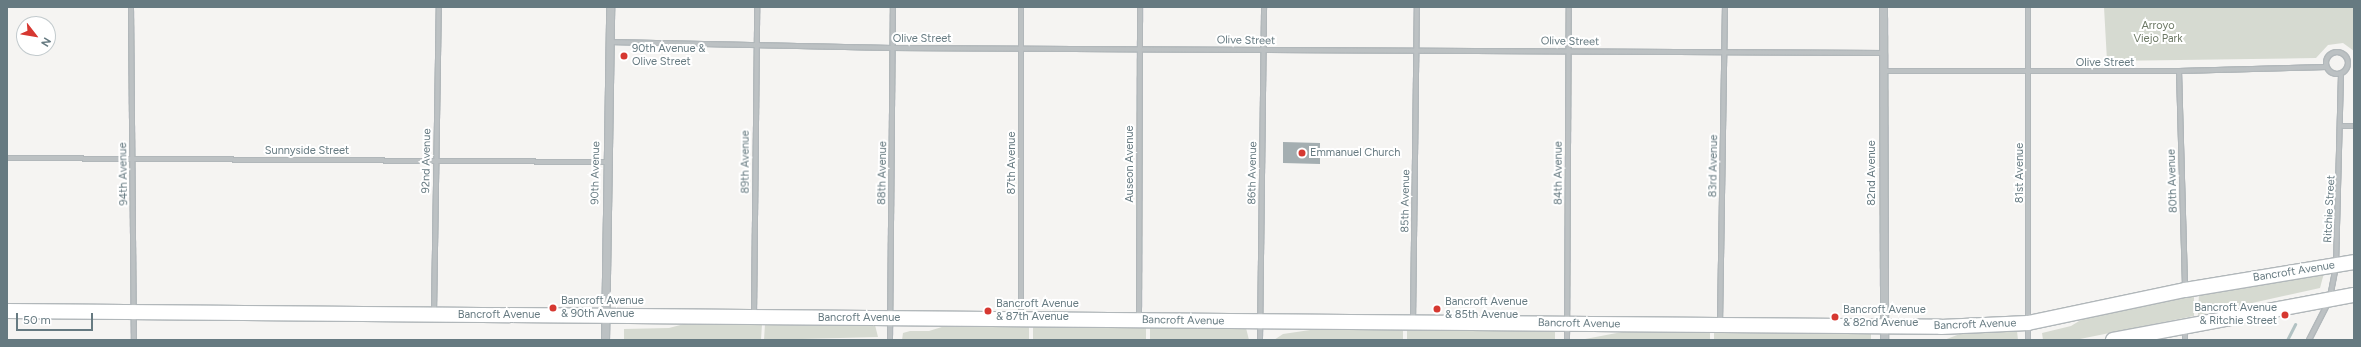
<!DOCTYPE html>
<style>
body{margin:0}
#map{position:relative;width:2361px;height:347px;overflow:hidden;background:#f5f4f2;font-family:Figtree,sans-serif}
div>[style]{position:absolute}
[style*='--x']{left:calc(var(--x)*1px);top:calc(var(--y)*1px);width:calc(var(--w)*1px);rotate:calc(var(--a)*1deg)}
.green>*{inset:0;background:#d6dad1}
.stream>*{height:3px;margin:-1.5px;padding:0 1.5px;transform-origin:1.5px;border-radius:1.5px;background:#b2c2c3}
.building>*{inset:0;background:#a4aeb1}
.roads{filter:drop-shadow(1px 0 #b1b7ba) drop-shadow(-1px 0 #b1b7ba) drop-shadow(0 1px #b1b7ba) drop-shadow(0 -1px #b1b7ba)}
.minor>*{height:4px;margin:-2px;padding:0 2px;transform-origin:2px;border-radius:2px;background:#bcc1c3}
.minor>.ring{margin:-2px;padding:0;box-sizing:content-box;background:none;border:4px solid #bcc1c3;border-radius:50%}
.tertiary>*{height:7px;margin:-3.5px;padding:0 3.5px;transform-origin:3.5px;border-radius:3.5px;background:#bcc1c3}
.secondary>*{height:14px;margin:-7px;padding:0 7px;transform-origin:7px;border-radius:7px;background:#fff}
.dots>*{width:11px;height:11px;translate:-50% -50%;box-sizing:border-box;border:2px solid #fff;border-radius:50%}
span{translate:-50% -50%;white-space:nowrap;text-align:center;line-height:1.15;-webkit-text-stroke:4px #fff;paint-order:stroke}
.park-label{font-size:11px;color:#6c7864}
.street-label{font-size:11px;color:#667a81}
.poi-label{font-size:11px;color:#667a81}
.left{translate:0 -50%;text-align:left}
.right{translate:-100% -50%;text-align:right}
.frame{position:absolute;inset:0;border:8px solid #667a81;pointer-events:none}
.north{position:absolute;left:16px;top:16px;width:40px;height:40px;box-sizing:border-box;background:#fff;border:1px solid #c2cacd;border-radius:50%;rotate:121deg;font-size:11px;font-weight:700;line-height:16px;text-align:center;color:#667a81}
.north::after{content:'';display:block;margin:auto;width:14px;height:18px;background:#d63831;clip-path:polygon(50% 0,100% 100%,50% 72%,0 100%)}
.scale{position:absolute;left:16px;top:313px;width:77px;height:18px;box-sizing:border-box;border:2px solid #667a81;border-top:0;padding-left:5px;font-size:12px;line-height:14px;white-space:nowrap;color:#667a81;-webkit-text-stroke:3px #fff;paint-order:stroke}
</style>
<div id="map">
<div class="green">
<div style="clip-path:polygon(2104px 7px,2354px 7px,2354px 51px,2343px 43px,2328px 45px,2316px 58px,2107px 61px)"></div>
<div style="clip-path:polygon(2324px 273px,2320px 288px,2198px 315px,2199px 293px)"></div>
<div style="clip-path:polygon(2194px 295px,2194px 316px,2075px 340px,2043px 340px,2042px 333px,2071px 326px,2084px 318px)"></div>
<div style="clip-path:polygon(688px 323px,762px 324px,761px 340px,624px 340px,624px 329px,669px 328px)"></div>
<div style="clip-path:polygon(765px 324px,875px 325px,878px 337px,764px 340px)"></div>
<div style="clip-path:polygon(945px 326px,1029px 326px,1029px 340px,902px 340px,903px 333px,910px 331px,929px 331px)"></div>
<div style="clip-path:polygon(1033px 326px,1146px 327px,1146px 340px,1033px 340px)"></div>
<div style="clip-path:polygon(1150px 327px,1246px 328px,1249px 340px,1150px 340px)"></div>
<div style="clip-path:polygon(1317px 329px,1403px 330px,1403px 340px,1274px 340px,1283px 334px)"></div>
<div style="clip-path:polygon(1407px 330px,1555px 331px,1555px 340px,1407px 340px)"></div>
<div style="clip-path:polygon(2017px 331px,2018px 340px,1944px 340px,1960px 334px)"></div>
<div style="clip-path:polygon(1622px 332px,1710px 333px,1710px 340px,1580px 340px)"></div>
<div style="clip-path:polygon(1714px 333px,1867px 334px,1871px 334px,1871px 340px,1714px 340px)"></div>
</div>
<div class="stream">
<div style="--x:2287;--y:340;--w:18;--a:-63"></div>
</div>
<div class="building">
<div style="clip-path:polygon(1283px 142px,1320px 143px,1320px 164px,1283px 163px)"></div>
</div>
<div class="roads">
<div class="minor">
<div style="--x:131;--y:7;--w:333;--a:89.5"></div>
<div style="--x:609;--y:42;--w:283;--a:1.2"></div>
<div style="--x:892;--y:48;--w:991;--a:0.29"></div>
<div class="ring" style="left:2326px;top:52px;width:18px;height:18px"></div>
<div style="--x:1883;--y:71;--w:296;--a:0"></div>
<div style="--x:2179;--y:71;--w:147;--a:-1.6"></div>
<div style="--x:2179;--y:71;--w:216;--a:88.4"></div>
<div style="--x:2343;--y:126;--w:11;--a:0"></div>
<div style="--x:7;--y:158;--w:600;--a:0.38"></div>
<div style="--x:2330;--y:297;--w:33;--a:-79"></div>
<div style="--x:2336;--y:265;--w:191;--a:-88.5"></div>
<div style="--x:434;--y:312;--w:305;--a:-89.1"></div>
<div style="--x:754;--y:315;--w:308;--a:-89.4"></div>
<div style="--x:1021;--y:317;--w:310;--a:-90"></div>
<div style="--x:1139;--y:319;--w:312;--a:-89.8"></div>
<div style="--x:1413;--y:321;--w:314;--a:-89.3"></div>
<div style="--x:1720;--y:323;--w:316;--a:-89.1"></div>
<div style="--x:890;--y:340;--w:333;--a:-89.5"></div>
<div style="--x:1260;--y:340;--w:333;--a:-89.3"></div>
<div style="--x:1567;--y:340;--w:333;--a:-89.7"></div>
<div style="--x:2028;--y:340;--w:333;--a:-90"></div>
<div style="--x:2185;--y:340;--w:11;--a:-90"></div>
<div style="--x:2309;--y:340;--w:42;--a:-62.8"></div>
</div>
<div class="tertiary">
<div style="--x:1883;--y:7;--w:333;--a:89.8"></div>
<div style="--x:605;--y:340;--w:333;--a:-89.1"></div>
</div>
<div class="secondary">
<div style="--x:7;--y:311;--w:1934;--a:0.47"></div>
<div style="--x:1941;--y:327;--w:87;--a:-2.6"></div>
<div style="--x:2028;--y:323;--w:160;--a:-11.9"></div>
<div style="--x:2185;--y:290;--w:171;--a:-9.4"></div>
<div style="--x:2113;--y:340;--w:245;--a:-10.6"></div>
</div>
</div>
<div class="dots">
<div style="left:624px;top:56px;background:#d63831"></div>
<div style="left:1302px;top:153px;background:#d63831"></div>
<div style="left:553px;top:308px;background:#d63831"></div>
<div style="left:1437px;top:309px;background:#d63831"></div>
<div style="left:988px;top:311px;background:#d63831"></div>
<div style="left:2285px;top:315px;background:#d63831"></div>
<div style="left:1835px;top:317px;background:#d63831"></div>
</div>
<div class="park-label">
<span style="left:2158px;top:33px">Arroyo<br>Viejo Park</span>
</div>
<div class="street-label">
<span style="left:922px;top:39px">Olive Street</span>
<span style="left:1246px;top:41px;rotate:1deg">Olive Street</span>
<span style="left:1570px;top:42px;rotate:1deg">Olive Street</span>
<span style="left:2105px;top:63px">Olive Street</span>
<span style="left:307px;top:151px">Sunnyside Street</span>
<span style="left:427px;top:161px;rotate:-89deg">92nd Avenue</span>
<span style="left:746px;top:162px;rotate:-90deg">89th Avenue</span>
<span style="left:1012px;top:163px;rotate:-90deg">87th Avenue</span>
<span style="left:1130px;top:164px;rotate:-90deg">Auseon Avenue</span>
<span style="left:1714px;top:166px;rotate:-89deg">83rd Avenue</span>
<span style="left:596px;top:173px;rotate:-89deg">90th Avenue</span>
<span style="left:883px;top:173px;rotate:-89deg">88th Avenue</span>
<span style="left:1253px;top:173px;rotate:-89deg">86th Avenue</span>
<span style="left:1559px;top:173px;rotate:-90deg">84th Avenue</span>
<span style="left:1872px;top:173px;rotate:-90deg">82nd Avenue</span>
<span style="left:2020px;top:173px;rotate:-90deg">81st Avenue</span>
<span style="left:124px;top:174px;rotate:-91deg">94th Avenue</span>
<span style="left:2173px;top:181px;rotate:-92deg">80th Avenue</span>
<span style="left:1406px;top:201px;rotate:-89deg">85th Avenue</span>
<span style="left:2330px;top:209px;rotate:-87deg">Ritchie Street</span>
<span style="left:2294px;top:272px;rotate:-9deg">Bancroft Avenue</span>
<span style="left:499px;top:315px">Bancroft Avenue</span>
<span style="left:859px;top:318px">Bancroft Avenue</span>
<span style="left:1183px;top:321px;rotate:1deg">Bancroft Avenue</span>
<span style="left:1579px;top:324px;rotate:1deg">Bancroft Avenue</span>
<span style="left:1975px;top:325px;rotate:-2deg">Bancroft Avenue</span>
</div>
<div class="poi-label">
<span class="left" style="left:632px;top:56px">90th Avenue &amp;<br>Olive Street</span>
<span class="left" style="left:1310px;top:153px">Emmanuel Church</span>
<span class="left" style="left:561px;top:308px">Bancroft Avenue<br>&amp; 90th Avenue</span>
<span class="left" style="left:1445px;top:309px">Bancroft Avenue<br>&amp; 85th Avenue</span>
<span class="left" style="left:996px;top:311px">Bancroft Avenue<br>&amp; 87th Avenue</span>
<span class="right" style="left:2277px;top:315px">Bancroft Avenue<br>&amp; Ritchie Street</span>
<span class="left" style="left:1843px;top:317px">Bancroft Avenue<br>&amp; 82nd Avenue</span>
</div>
<div class="frame"></div>
<div class="north">N</div>
<div class="scale">50 m</div>
</div>
